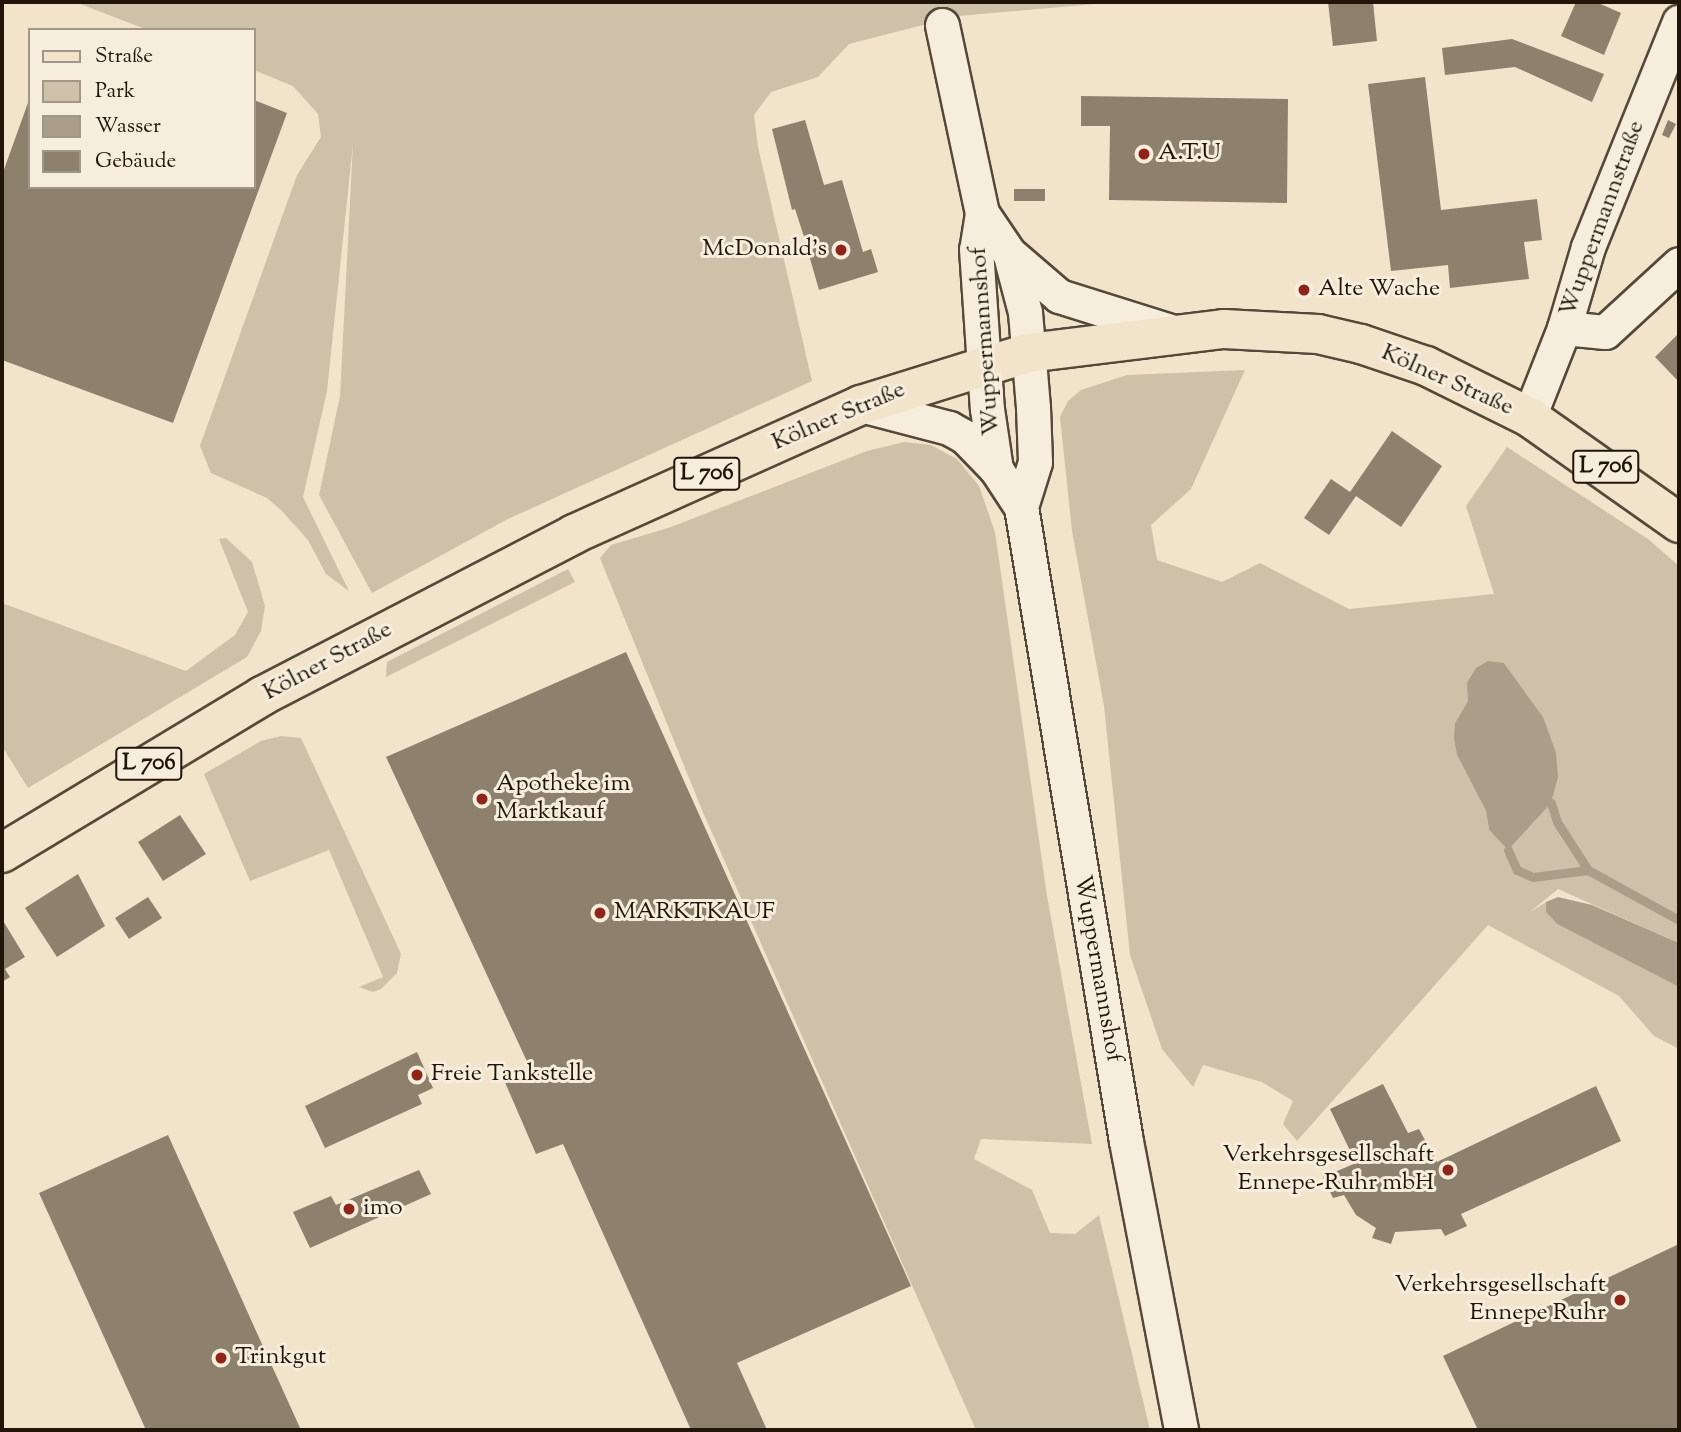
<!DOCTYPE html>
<meta charset="utf-8">
<style>
body{margin:0}
#map{position:relative;width:1681px;height:1432px;overflow:hidden;background:#f1e4ca;font-family:"Sorts Mill Goudy",serif}
div>[style]{position:absolute}
[style*='--x']{left:calc(var(--x)*1px);top:calc(var(--y)*1px);width:calc(var(--w)*1px);rotate:calc(var(--a)*1deg)}
.green>*{inset:0;background:#cdc1a9}
.water>*{inset:0;background:#aa9e88}
.stream>*{height:9px;margin:-4.5px;padding:0 4.5px;transform-origin:4.5px;border-radius:4.5px;background:#aa9e88}
.building>*{inset:0;background:#8d816d}
.roads{filter:drop-shadow(2px 0 #544938) drop-shadow(-2px 0 #544938) drop-shadow(0 2px #544938) drop-shadow(0 -2px #544938)}
.minor>*{height:33px;margin:-16.5px;padding:0 16.5px;transform-origin:16.5px;border-radius:16.5px;background:#f6eddd}
.primary>*{height:38px;margin:-19px;padding:0 19px;transform-origin:19px;border-radius:19px;background:#f1e4ca}
.dots>*{width:19px;height:19px;translate:-50% -50%;box-sizing:border-box;border:4px solid #f6eddd;border-radius:50%}
span{translate:-50% -50%;white-space:nowrap;text-align:center;line-height:1.15;-webkit-text-stroke:6px #f6eddd;paint-order:stroke}
.shield-label span{padding:2px 5px;background:#f6eddd;border:2px solid;border-radius:5px;-webkit-text-stroke-width:0}
.shield-label{font-size:23px;color:#201508;font-weight:700}
.poi-label{font-size:24px;color:#201508}
.left{translate:0 -50%;text-align:left}
.right{translate:-100% -50%;text-align:right}
.street-label{font-size:24px;color:#201508}
.frame{position:absolute;inset:0;border:4px solid #201508;pointer-events:none}
.legend{position:absolute;left:28px;top:28px;width:228px;height:161px;box-sizing:border-box;background:#f6eddd;border:2px solid #a09788;margin:0;padding:9px 12px;list-style:none;font-size:21px;color:#201508}
.legend li{display:flex;align-items:center;gap:14px;height:35px}
.legend b{width:35px;border:2px solid #a09788}
</style>
<div id="map">
<div class="green">
<div style="clip-path:polygon(75px 2px,1117px 2px,958px 16px,849px 44px,818px 77px,771px 92px,754px 115px,758px 147px,812px 381px,508px 519px,372px 593px,319px 495px,340px 396px,353px 144px,327px 391px,303px 497px,349px 591px,326px 574px,308px 540px,281px 510px,267px 498px,211px 473px,200px 446px,297px 175px,321px 137px,318px 114px,293px 86px,254px 70px,254px 30px,148px 30px)"></div>
<div style="clip-path:polygon(evenodd,1245px 370px,1191px 489px,1151px 525px,1157px 560px,1222px 582px,1260px 563px,1349px 609px,1494px 594px,1466px 506px,1507px 447px,1648px 539px,1679px 566px,1679px 943px,1558px 889px,1530px 912px,1546px 902px,1546px 912px,1557px 924px,1679px 987px,1679px 1049px,1654px 1036px,1619px 996px,1488px 925px,1297px 1141px,1283px 1124px,1293px 1101px,1262px 1082px,1203px 1065px,1193px 1087px,1162px 1049px,1130px 955px,1104px 706px,1072px 531px,1060px 417px,1068px 401px,1081px 390px,1127px 375px,1245px 370px,1504px 663px,1543px 717px,1516px 838px,1508px 850px,1489px 830px,1486px 811px,1457px 755px,1455px 723px,1468px 701px,1504px 663px)"></div>
<div style="clip-path:polygon(904px 442px,931px 445px,957px 459px,979px 486px,995px 532px,1047px 896px,1092px 1144px,981px 1139px,974px 1159px,1032px 1190px,1050px 1233px,1075px 1234px,1099px 1215px,1150px 1430px,976px 1430px,702px 810px,600px 558px,611px 545px,671px 527px,867px 451px)"></div>
<div style="clip-path:polygon(226px 538px,252px 562px,265px 606px,261px 631px,247px 657px,28px 788px,2px 746px,2px 603px,186px 671px,235px 635px,248px 612px,219px 539px)"></div>
<div style="clip-path:polygon(568px 569px,575px 582px,386px 677px,387px 662px)"></div>
<div style="clip-path:polygon(281px 736px,301px 738px,401px 954px,397px 973px,381px 989px,373px 992px,359px 987px,383px 977px,329px 850px,250px 881px,204px 774px,261px 741px)"></div>
</div>
<div class="water">
<div style="clip-path:polygon(1488px 661px,1504px 663px,1543px 717px,1556px 753px,1558px 777px,1551px 803px,1508px 850px,1489px 830px,1486px 811px,1457px 755px,1454px 738px,1455px 723px,1468px 701px,1467px 683px,1476px 668px)"></div>
<div style="clip-path:polygon(1558px 897px,1592px 905px,1679px 943px,1679px 987px,1557px 924px,1546px 912px,1546px 902px)"></div>
</div>
<div class="stream">
<div style="--x:1551;--y:803;--w:20;--a:72"></div>
<div style="--x:1557;--y:822;--w:57;--a:57.1"></div>
<div style="--x:1588;--y:870;--w:104;--a:28.8"></div>
<div style="--x:1508;--y:850;--w:22;--a:66"></div>
<div style="--x:1517;--y:870;--w:17;--a:24"></div>
<div style="--x:1533;--y:877;--w:55;--a:-7.3"></div>
</div>
<div class="building">
<div style="clip-path:polygon(1328px 2px,1373px 2px,1377px 41px,1333px 46px)"></div>
<div style="clip-path:polygon(1576px 2px,1596px 2px,1621px 13px,1604px 55px,1561px 36px)"></div>
<div style="clip-path:polygon(1512px 39px,1604px 74px,1592px 102px,1515px 67px,1445px 75px,1442px 48px)"></div>
<div style="clip-path:polygon(1425px 77px,1441px 210px,1537px 199px,1542px 240px,1524px 242px,1529px 279px,1450px 288px,1448px 265px,1391px 271px,1368px 84px)"></div>
<div style="clip-path:polygon(1081px 96px,1288px 99px,1287px 203px,1109px 200px,1110px 126px,1081px 126px)"></div>
<div style="clip-path:polygon(29px 100px,30px 187px,254px 187px,254px 100px,287px 113px,173px 423px,2px 360px,2px 175px)"></div>
<div style="clip-path:polygon(805px 120px,824px 185px,842px 180px,863px 252px,871px 249px,878px 272px,819px 290px,809px 255px,805px 256px,806px 243px,795px 209px,792px 210px,772px 129px)"></div>
<div style="clip-path:polygon(1668px 120px,1676px 124px,1669px 138px,1662px 135px)"></div>
<div style="clip-path:polygon(1014px 189px,1045px 189px,1045px 201px,1014px 201px)"></div>
<div style="clip-path:polygon(1679px 333px,1679px 382px,1655px 357px)"></div>
<div style="clip-path:polygon(1392px 431px,1442px 466px,1401px 527px,1356px 496px,1329px 535px,1304px 518px,1331px 479px,1350px 492px)"></div>
<div style="clip-path:polygon(626px 652px,911px 1286px,737px 1363px,767px 1430px,691px 1430px,563px 1144px,536px 1154px,504px 1080px,530px 1068px,386px 757px)"></div>
<div style="clip-path:polygon(180px 815px,206px 854px,163px 881px,138px 842px)"></div>
<div style="clip-path:polygon(78px 874px,105px 926px,57px 957px,25px 908px)"></div>
<div style="clip-path:polygon(148px 897px,162px 918px,129px 939px,115px 918px)"></div>
<div style="clip-path:polygon(2px 919px,25px 957px,5px 969px,10px 977px,2px 982px)"></div>
<div style="clip-path:polygon(417px 1052px,433px 1088px,418px 1095px,422px 1104px,325px 1148px,305px 1106px)"></div>
<div style="clip-path:polygon(1383px 1084px,1408px 1133px,1419px 1129px,1437px 1162px,1596px 1086px,1621px 1141px,1461px 1214px,1467px 1226px,1445px 1236px,1441px 1229px,1395px 1232px,1391px 1244px,1372px 1238px,1376px 1228px,1356px 1215px,1344px 1195px,1333px 1198px,1323px 1177px,1356px 1163px,1330px 1109px)"></div>
<div style="clip-path:polygon(168px 1135px,252px 1322px,301px 1430px,146px 1430px,39px 1193px)"></div>
<div style="clip-path:polygon(419px 1170px,431px 1194px,310px 1248px,293px 1212px,331px 1196px,336px 1205px)"></div>
<div style="clip-path:polygon(1679px 1244px,1679px 1430px,1478px 1430px,1443px 1356px)"></div>
</div>
<div class="roads">
<div class="minor">
<div style="--x:942;--y:25;--w:192;--a:78"></div>
<div style="--x:982;--y:213;--w:48;--a:56"></div>
<div style="--x:1009;--y:253;--w:66;--a:40.7"></div>
<div style="--x:1059;--y:296;--w:121;--a:17.4"></div>
<div style="--x:982;--y:213;--w:36;--a:99"></div>
<div style="--x:976;--y:249;--w:160;--a:86.1"></div>
<div style="--x:987;--y:409;--w:61;--a:81.5"></div>
<div style="--x:1010;--y:255;--w:59;--a:75.3"></div>
<div style="--x:1025;--y:312;--w:95;--a:85.2"></div>
<div style="--x:1033;--y:407;--w:55;--a:87.9"></div>
<div style="--x:1035;--y:462;--w:47;--a:107.3"></div>
<div style="--x:1564;--y:328;--w:41;--a:5.6"></div>
<div style="--x:1605;--y:332;--w:100;--a:-42.6"></div>
<div style="--x:861;--y:405;--w:91;--a:14.6"></div>
<div style="--x:949;--y:428;--w:18;--a:29"></div>
<div style="--x:965;--y:437;--w:45;--a:45.9"></div>
<div style="--x:996;--y:469;--w:45;--a:56.7"></div>
<div style="--x:1021;--y:507;--w:643;--a:80.6"></div>
<div style="--x:1126;--y:1141;--w:294;--a:79.2"></div>
<div style="--x:1529;--y:417;--w:96;--a:-68.5"></div>
<div style="--x:1564;--y:328;--w:84;--a:-73.5"></div>
<div style="--x:1588;--y:247;--w:243;--a:-68"></div>
</div>
<div class="primary">
<div style="--x:2;--y:853;--w:304;--a:-31.1"></div>
<div style="--x:262;--y:696;--w:352;--a:-27.4"></div>
<div style="--x:574;--y:534;--w:315;--a:-24.2"></div>
<div style="--x:861;--y:405;--w:175;--a:-17.3"></div>
<div style="--x:1028;--y:353;--w:197;--a:-7"></div>
<div style="--x:1224;--y:329;--w:94;--a:3"></div>
<div style="--x:1318;--y:334;--w:44;--a:13.1"></div>
<div style="--x:1361;--y:344;--w:69;--a:18.7"></div>
<div style="--x:1426;--y:366;--w:115;--a:26.3"></div>
<div style="--x:1529;--y:417;--w:184;--a:35.2"></div>
</div>
</div>
<div class="dots">
<div style="left:1144px;top:154px;background:#8f2418"></div>
<div style="left:841px;top:250px;background:#8f2418"></div>
<div style="left:1304px;top:290px;background:#8f2418"></div>
<div style="left:482px;top:799px;background:#8f2418"></div>
<div style="left:600px;top:913px;background:#8f2418"></div>
<div style="left:417px;top:1075px;background:#8f2418"></div>
<div style="left:1448px;top:1170px;background:#8f2418"></div>
<div style="left:349px;top:1209px;background:#8f2418"></div>
<div style="left:1620px;top:1300px;background:#8f2418"></div>
<div style="left:221px;top:1358px;background:#8f2418"></div>
</div>
<div class="shield-label">
<span style="left:1606px;top:467px">L 706</span>
<span style="left:707px;top:474px">L 706</span>
<span style="left:149px;top:764px">L 706</span>
</div>
<div class="poi-label">
<span class="left" style="left:1158px;top:154px">A.T.U</span>
<span class="right" style="left:827px;top:250px">McDonald's</span>
<span class="left" style="left:1318px;top:290px">Alte Wache</span>
<span class="left" style="left:496px;top:799px">Apotheke im<br>Marktkauf</span>
<span class="left" style="left:614px;top:913px">MARKTKAUF</span>
<span class="left" style="left:431px;top:1075px">Freie Tankstelle</span>
<span class="right" style="left:1434px;top:1170px">Verkehrsgesellschaft<br>Ennepe-Ruhr mbH</span>
<span class="left" style="left:363px;top:1209px">imo</span>
<span class="right" style="left:1606px;top:1300px">Verkehrsgesellschaft<br>Ennepe Ruhr</span>
<span class="left" style="left:235px;top:1358px">Trinkgut</span>
</div>
<div class="street-label">
<span style="left:1603px;top:219px;rotate:-70deg">Wuppermannstraße</span>
<span style="left:986px;top:341px;rotate:-94deg">Wuppermannshof</span>
<span style="left:1447px;top:381px;rotate:24deg">Kölner Straße</span>
<span style="left:839px;top:417px;rotate:-23deg">Kölner Straße</span>
<span style="left:328px;top:662px;rotate:-28deg">Kölner Straße</span>
<span style="left:1097px;top:969px;rotate:80deg">Wuppermannshof</span>
</div>
<div class="frame"></div>
<ul class="legend">
<li><b style="height:9px;background:#f1e4ca"></b>Straße</li>
<li><b style="height:19px;background:#cdc1a9"></b>Park</li>
<li><b style="height:19px;background:#aa9e88"></b>Wasser</li>
<li><b style="height:19px;background:#8d816d"></b>Gebäude</li>
</ul>
</div>
